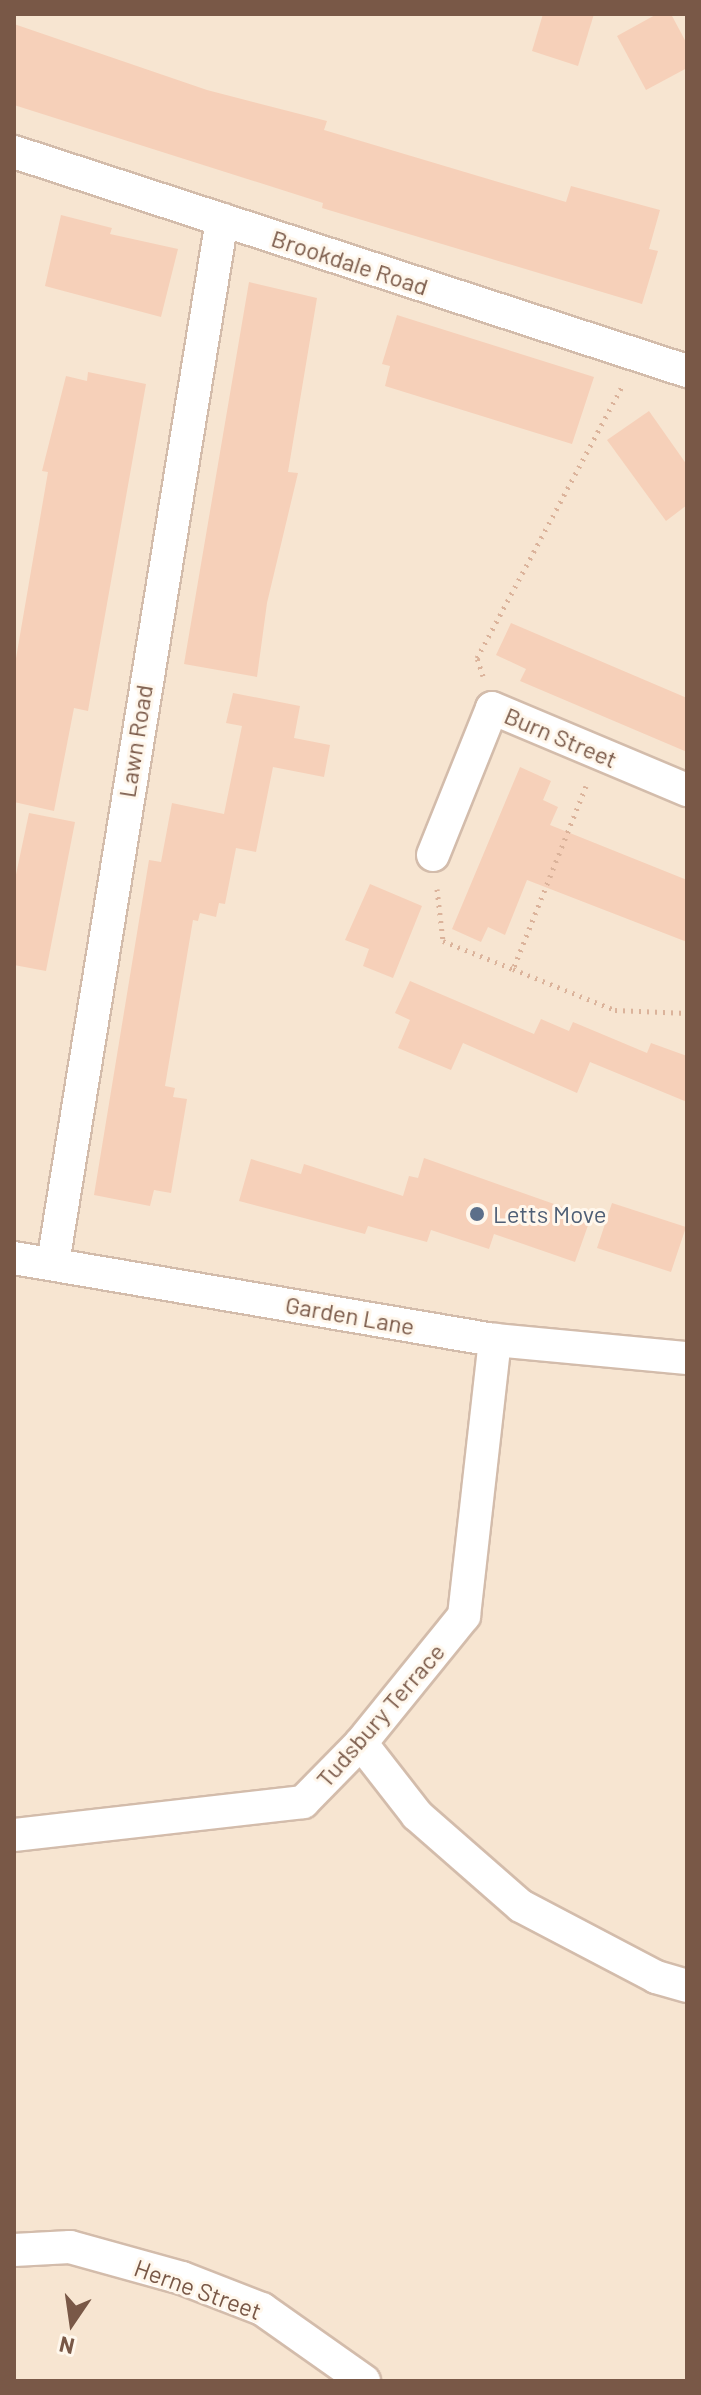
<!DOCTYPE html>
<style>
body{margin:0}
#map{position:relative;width:701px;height:2395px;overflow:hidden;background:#fef3e4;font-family:Barlow,sans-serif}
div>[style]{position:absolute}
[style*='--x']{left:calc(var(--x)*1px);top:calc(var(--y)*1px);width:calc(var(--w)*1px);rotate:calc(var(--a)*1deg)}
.residential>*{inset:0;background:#f7e5d1}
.building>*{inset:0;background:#f6d0b9}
.path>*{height:5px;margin-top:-2.5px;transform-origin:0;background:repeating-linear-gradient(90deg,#dbb39b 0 2px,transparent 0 8px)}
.roads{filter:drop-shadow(2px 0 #d3bcab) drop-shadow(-2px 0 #d3bcab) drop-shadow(0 2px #d3bcab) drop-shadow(0 -2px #d3bcab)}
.street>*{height:32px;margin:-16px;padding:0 16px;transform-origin:16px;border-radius:16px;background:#fff}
.dots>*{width:22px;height:22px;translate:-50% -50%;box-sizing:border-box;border:4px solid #fff7ec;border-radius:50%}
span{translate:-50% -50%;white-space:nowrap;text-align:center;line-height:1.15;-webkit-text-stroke:6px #fff7ec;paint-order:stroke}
.street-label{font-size:24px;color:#795847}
.service-label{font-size:24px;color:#4e5e75}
.left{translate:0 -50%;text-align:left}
.frame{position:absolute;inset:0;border:16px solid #795847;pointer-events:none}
.north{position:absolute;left:32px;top:2283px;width:80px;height:80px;-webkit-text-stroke:6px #fff7ec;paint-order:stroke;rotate:193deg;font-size:22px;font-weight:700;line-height:32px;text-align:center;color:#795847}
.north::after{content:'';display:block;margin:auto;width:28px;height:36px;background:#795847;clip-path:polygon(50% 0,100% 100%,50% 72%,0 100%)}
</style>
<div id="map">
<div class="residential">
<div style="clip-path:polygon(14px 14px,687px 14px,687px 2381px,14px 2381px)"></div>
</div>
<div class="building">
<div style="clip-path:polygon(543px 14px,594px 14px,578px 66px,532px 51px)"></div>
<div style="clip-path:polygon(657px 14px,671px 14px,687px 44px,687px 68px,646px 90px,617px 36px)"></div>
<div style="clip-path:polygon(14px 24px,207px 90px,327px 121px,324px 130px,512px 186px,566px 202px,571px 186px,660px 210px,649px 249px,658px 251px,642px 304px,322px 208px,323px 203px,14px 105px)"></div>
<div style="clip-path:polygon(61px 215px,112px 228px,110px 234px,178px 249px,161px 317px,45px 286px)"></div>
<div style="clip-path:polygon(249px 282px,317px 298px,288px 472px,298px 473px,267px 603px,257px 677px,184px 664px)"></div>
<div style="clip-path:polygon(397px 315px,594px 377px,572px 444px,385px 386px,390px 366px,382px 364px)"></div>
<div style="clip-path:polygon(88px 372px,146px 384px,88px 711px,74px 708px,54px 811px,14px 802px,14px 670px,48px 472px,42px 471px,66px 376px,87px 381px)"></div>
<div style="clip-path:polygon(649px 411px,687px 465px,687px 505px,666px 521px,607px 440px)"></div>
<div style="clip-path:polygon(511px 623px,687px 698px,687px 752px,520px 681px,526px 669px,496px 655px)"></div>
<div style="clip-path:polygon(233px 693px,300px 706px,294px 738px,330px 745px,324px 777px,273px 767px,256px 852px,236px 848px,225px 904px,219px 903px,216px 917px,200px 913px,198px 921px,193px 920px,165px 1086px,175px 1088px,173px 1097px,187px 1099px,171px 1193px,154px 1190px,150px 1206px,94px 1195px,149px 860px,161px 862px,172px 803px,224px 814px,242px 726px,226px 723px)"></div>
<div style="clip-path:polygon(520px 767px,551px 781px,543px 800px,558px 807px,550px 825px,687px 880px,687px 942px,527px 880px,505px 935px,488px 927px,481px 942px,452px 929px)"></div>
<div style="clip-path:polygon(29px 813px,75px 822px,46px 971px,14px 965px,14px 884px)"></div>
<div style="clip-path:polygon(370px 884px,422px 906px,393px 978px,363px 966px,369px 949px,345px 940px)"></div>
<div style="clip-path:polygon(410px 981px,534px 1034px,541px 1019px,569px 1031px,573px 1022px,647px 1053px,651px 1043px,687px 1056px,687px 1102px,590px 1062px,577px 1093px,463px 1043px,451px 1070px,398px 1048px,410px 1020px,395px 1013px)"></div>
<div style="clip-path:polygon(424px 1158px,591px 1217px,575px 1262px,494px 1234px,489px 1249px,431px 1230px,427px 1242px,368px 1226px,365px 1234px,239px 1201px,251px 1159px,301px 1174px,304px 1164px,403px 1196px,409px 1176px,418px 1178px)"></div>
<div style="clip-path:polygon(612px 1203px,686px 1227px,671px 1272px,597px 1248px)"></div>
</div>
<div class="path">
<div style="--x:483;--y:676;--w:19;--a:-108"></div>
<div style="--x:477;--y:658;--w:307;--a:-61.9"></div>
<div style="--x:586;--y:786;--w:197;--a:111.7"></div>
<div style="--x:513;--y:969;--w:110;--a:21.9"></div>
<div style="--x:615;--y:1010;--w:72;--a:2.4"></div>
<div style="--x:437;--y:889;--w:52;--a:83.4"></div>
<div style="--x:443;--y:941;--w:75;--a:21.8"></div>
</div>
<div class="roads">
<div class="street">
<div style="--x:14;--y:152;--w:708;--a:18.03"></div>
<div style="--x:433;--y:855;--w:158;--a:-68.1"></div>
<div style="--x:492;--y:708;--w:212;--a:22.8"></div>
<div style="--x:14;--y:1258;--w:488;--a:9.7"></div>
<div style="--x:495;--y:1340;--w:193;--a:5.4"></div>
<div style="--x:53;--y:1263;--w:1057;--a:-80.8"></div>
<div style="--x:361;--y:1743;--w:91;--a:52.1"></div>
<div style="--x:417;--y:1815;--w:138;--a:41.2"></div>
<div style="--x:521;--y:1906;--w:153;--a:27.7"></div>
<div style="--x:656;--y:1977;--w:32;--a:16"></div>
<div style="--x:14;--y:1835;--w:291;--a:-6.5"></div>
<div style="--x:303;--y:1802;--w:83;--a:-45.5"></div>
<div style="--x:361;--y:1743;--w:164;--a:-51"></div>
<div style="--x:464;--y:1616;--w:278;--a:-83.6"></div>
<div style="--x:14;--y:2250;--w:56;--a:-3.1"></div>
<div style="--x:70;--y:2247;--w:116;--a:15.5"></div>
<div style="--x:182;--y:2278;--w:86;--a:21.2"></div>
<div style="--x:262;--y:2309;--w:125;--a:35.2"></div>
</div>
</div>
<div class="dots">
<div style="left:477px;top:1214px;background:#5c6f8a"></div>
</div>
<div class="street-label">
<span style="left:350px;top:262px;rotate:18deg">Brookdale Road</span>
<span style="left:561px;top:737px;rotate:23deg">Burn Street</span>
<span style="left:135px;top:741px;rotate:-81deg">Lawn Road</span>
<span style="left:350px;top:1315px;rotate:10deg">Garden Lane</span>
<span style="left:380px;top:1715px;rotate:-49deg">Tudsbury Terrace</span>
<span style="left:198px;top:2289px;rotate:20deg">Herne Street</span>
</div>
<div class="service-label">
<span class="left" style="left:493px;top:1214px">Letts Move</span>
</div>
<div class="frame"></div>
<div class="north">N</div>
</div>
